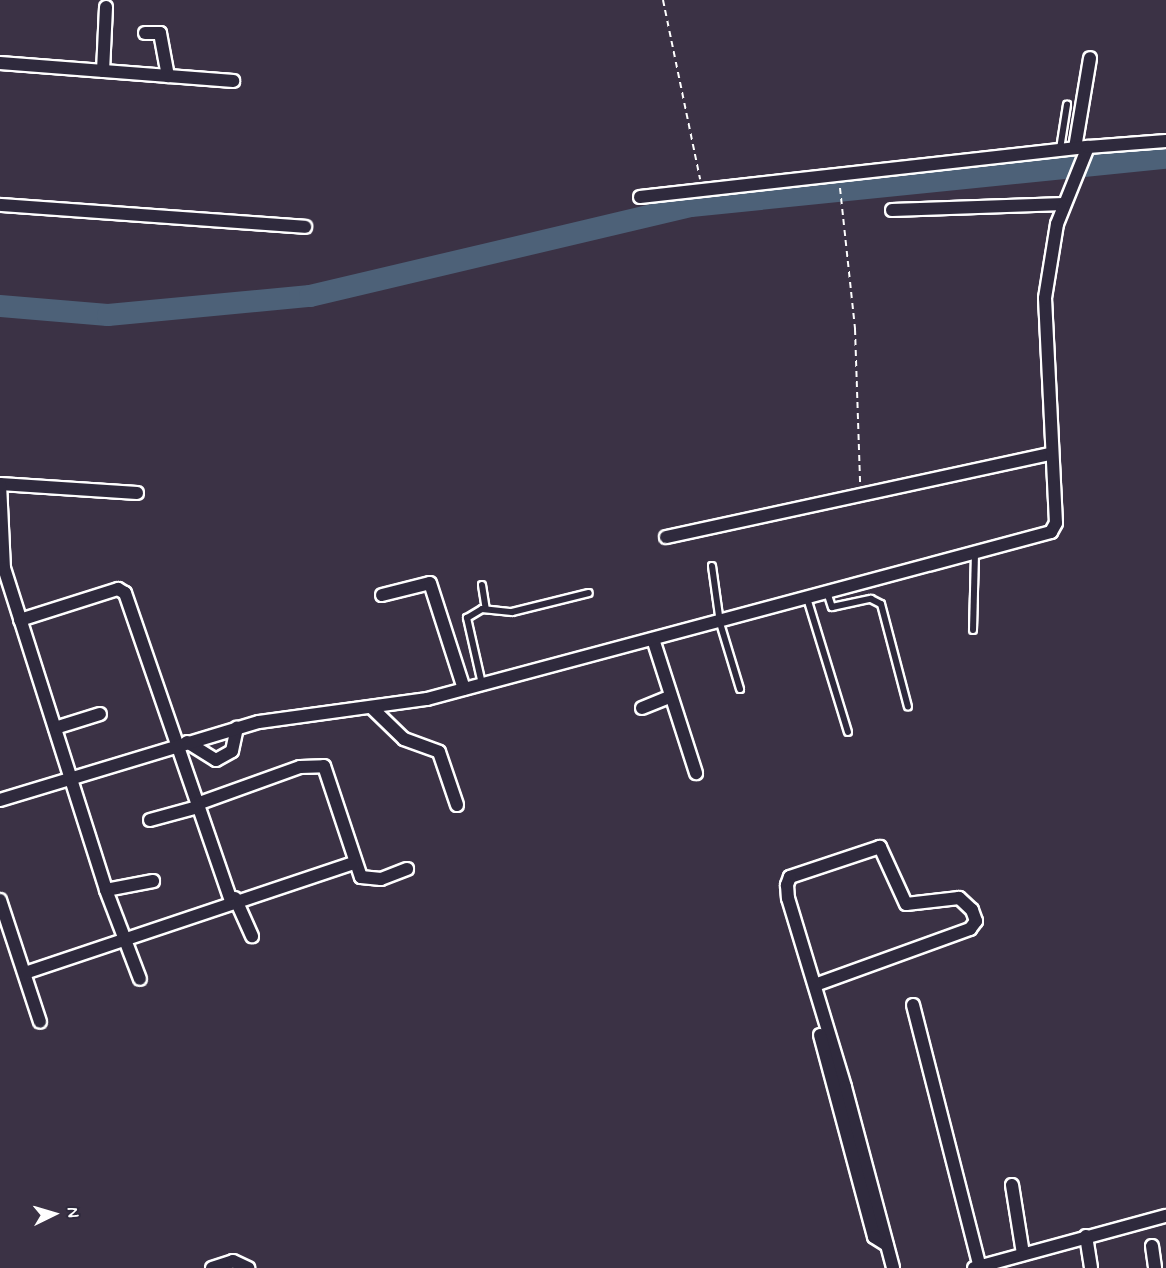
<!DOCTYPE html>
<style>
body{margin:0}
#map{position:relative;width:1166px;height:1268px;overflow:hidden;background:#3b3245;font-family:Mynerve,sans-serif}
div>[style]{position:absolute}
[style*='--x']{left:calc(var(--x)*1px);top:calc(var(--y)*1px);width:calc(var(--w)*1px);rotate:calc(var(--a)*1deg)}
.river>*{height:22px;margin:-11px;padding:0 11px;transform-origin:11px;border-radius:11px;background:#4d6178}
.path>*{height:2px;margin-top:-1px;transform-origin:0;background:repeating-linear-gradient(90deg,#fff 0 6px,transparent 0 10.5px)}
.roads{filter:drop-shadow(2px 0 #fff) drop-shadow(-2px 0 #fff) drop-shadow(0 2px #fff) drop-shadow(0 -2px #fff)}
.lane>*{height:6px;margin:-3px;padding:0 3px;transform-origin:3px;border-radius:3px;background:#2f2a3d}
.street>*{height:12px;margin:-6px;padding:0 6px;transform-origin:6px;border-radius:6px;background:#2f2a3d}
span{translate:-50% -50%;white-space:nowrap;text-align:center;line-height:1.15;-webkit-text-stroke:6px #2f2a3d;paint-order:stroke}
.north{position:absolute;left:24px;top:1184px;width:60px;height:60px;-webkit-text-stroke:4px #2f2a3d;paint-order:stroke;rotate:85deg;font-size:16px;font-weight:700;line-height:24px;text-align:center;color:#fff}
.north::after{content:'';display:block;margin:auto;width:21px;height:27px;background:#fff;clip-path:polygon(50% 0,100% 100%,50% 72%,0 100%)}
</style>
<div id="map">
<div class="river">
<div style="--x:0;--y:306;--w:108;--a:4.8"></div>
<div style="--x:108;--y:315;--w:203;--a:-5.4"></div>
<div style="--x:310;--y:296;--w:391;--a:-13.3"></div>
<div style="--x:691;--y:206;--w:477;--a:-5.8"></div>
</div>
<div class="path">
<div style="--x:663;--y:0;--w:183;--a:78.3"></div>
<div style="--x:840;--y:188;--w:142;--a:83.9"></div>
<div style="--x:855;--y:329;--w:154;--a:88.1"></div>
</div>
<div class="roads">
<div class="lane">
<div style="--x:1060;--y:149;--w:45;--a:-81"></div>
<div style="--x:712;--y:566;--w:58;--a:82"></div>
<div style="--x:720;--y:623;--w:69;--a:73.1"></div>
<div style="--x:482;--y:585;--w:24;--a:81"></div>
<div style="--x:827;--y:592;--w:16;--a:72"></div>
<div style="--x:832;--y:607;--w:40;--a:-12"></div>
<div style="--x:871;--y:599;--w:11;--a:27"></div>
<div style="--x:881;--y:604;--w:106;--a:75.3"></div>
<div style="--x:807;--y:598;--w:140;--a:73"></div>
<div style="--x:973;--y:630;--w:76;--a:-88.5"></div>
<div style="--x:482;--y:684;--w:68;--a:-102.8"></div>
<div style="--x:467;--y:618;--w:17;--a:-31"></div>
<div style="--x:482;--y:609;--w:30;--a:6"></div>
<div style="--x:512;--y:612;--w:79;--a:-13.9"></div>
</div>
<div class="street">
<div style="--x:145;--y:33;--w:15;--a:0"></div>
<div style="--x:160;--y:33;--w:44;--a:79.5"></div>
<div style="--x:0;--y:63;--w:234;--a:4.4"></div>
<div style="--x:103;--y:71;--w:64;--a:-87.3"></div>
<div style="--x:1075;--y:148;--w:91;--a:-80.5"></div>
<div style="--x:640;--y:197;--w:451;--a:-6.4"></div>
<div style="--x:0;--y:205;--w:306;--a:4.1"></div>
<div style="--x:892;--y:210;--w:172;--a:-2"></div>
<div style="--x:137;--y:493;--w:137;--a:-176.2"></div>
<div style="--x:0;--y:484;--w:84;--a:87.3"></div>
<div style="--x:4;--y:568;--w:338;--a:72.4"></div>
<div style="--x:106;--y:890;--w:95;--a:69.1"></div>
<div style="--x:666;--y:537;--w:394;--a:-12.2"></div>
<div style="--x:382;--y:595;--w:49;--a:-14"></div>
<div style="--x:430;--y:583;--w:111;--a:72.2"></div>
<div style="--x:20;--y:620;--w:103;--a:-17.6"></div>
<div style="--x:118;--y:589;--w:8;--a:30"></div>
<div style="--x:125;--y:593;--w:325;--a:71"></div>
<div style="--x:653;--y:639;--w:141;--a:72.2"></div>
<div style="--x:371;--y:707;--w:46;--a:44.1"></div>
<div style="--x:404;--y:739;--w:37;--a:20"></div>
<div style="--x:439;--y:752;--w:56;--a:71.2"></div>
<div style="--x:642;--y:708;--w:31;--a:-22"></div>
<div style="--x:55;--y:728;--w:47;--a:-17.3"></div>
<div style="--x:187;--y:742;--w:34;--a:32"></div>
<div style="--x:216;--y:760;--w:18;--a:-29"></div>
<div style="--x:232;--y:751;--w:24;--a:-78"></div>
<div style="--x:0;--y:800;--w:270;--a:-16.8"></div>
<div style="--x:259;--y:722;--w:170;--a:-7.8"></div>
<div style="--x:427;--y:699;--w:646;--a:-14.98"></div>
<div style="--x:1051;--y:532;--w:10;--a:-61"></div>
<div style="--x:1056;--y:523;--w:225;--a:-92.8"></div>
<div style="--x:1045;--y:298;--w:75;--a:-80.8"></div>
<div style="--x:1057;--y:224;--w:83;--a:-68.1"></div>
<div style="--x:1088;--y:147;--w:78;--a:-4.4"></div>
<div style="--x:197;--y:804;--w:109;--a:-19.8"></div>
<div style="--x:300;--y:767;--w:24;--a:-2"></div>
<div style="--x:324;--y:766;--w:117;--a:71.6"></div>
<div style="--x:361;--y:877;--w:20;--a:6"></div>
<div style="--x:381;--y:879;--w:28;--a:-21"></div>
<div style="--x:150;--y:820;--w:50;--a:-15.2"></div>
<div style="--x:106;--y:890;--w:48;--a:-10.8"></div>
<div style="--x:235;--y:898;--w:42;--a:65.9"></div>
<div style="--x:0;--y:900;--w:128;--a:71.8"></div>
<div style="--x:25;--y:973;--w:346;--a:-18.5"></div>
<div style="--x:815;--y:985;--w:165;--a:-19.9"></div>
<div style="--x:970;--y:929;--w:10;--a:-53"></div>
<div style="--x:976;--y:921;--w:12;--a:-110"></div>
<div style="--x:972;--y:910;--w:18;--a:-137"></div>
<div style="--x:959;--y:898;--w:53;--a:173.5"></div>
<div style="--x:906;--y:904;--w:63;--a:-114.5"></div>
<div style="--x:880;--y:847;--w:95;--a:161.6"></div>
<div style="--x:790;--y:877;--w:9;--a:111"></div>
<div style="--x:787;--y:885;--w:13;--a:86"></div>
<div style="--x:788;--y:898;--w:197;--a:73.2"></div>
<div style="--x:845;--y:1087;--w:187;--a:75.1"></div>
<div style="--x:913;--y:1005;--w:270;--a:75.7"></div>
<div style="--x:820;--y:1035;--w:209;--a:75"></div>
<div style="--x:874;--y:1237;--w:15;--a:32"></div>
<div style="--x:1012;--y:1185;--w:70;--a:80.9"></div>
<div style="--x:1086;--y:1236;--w:32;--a:81"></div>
<div style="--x:1152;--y:1246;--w:22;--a:82"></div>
<div style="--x:212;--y:1268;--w:22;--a:-18"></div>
<div style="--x:233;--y:1261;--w:17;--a:25"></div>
<div style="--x:974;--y:1268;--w:199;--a:-15.2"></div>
</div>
</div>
<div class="north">N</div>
</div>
